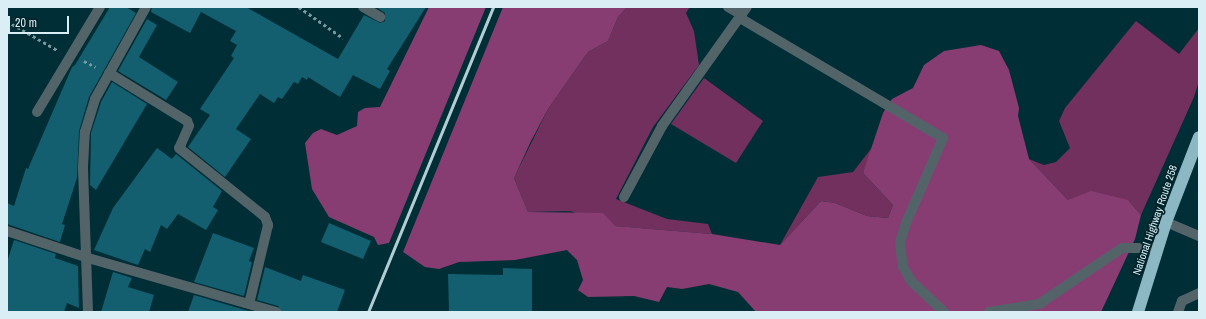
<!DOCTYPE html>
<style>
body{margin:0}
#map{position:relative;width:1206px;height:319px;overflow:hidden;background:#002e37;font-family:"Archivo Narrow",sans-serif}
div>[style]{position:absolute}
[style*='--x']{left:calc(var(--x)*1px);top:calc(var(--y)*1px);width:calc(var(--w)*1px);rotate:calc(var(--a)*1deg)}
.green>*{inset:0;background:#72305f}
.forest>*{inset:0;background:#883d72}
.building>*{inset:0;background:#135f6f}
.path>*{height:2.5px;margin-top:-1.25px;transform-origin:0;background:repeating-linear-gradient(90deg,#77989f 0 3px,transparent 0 6px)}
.minor>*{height:10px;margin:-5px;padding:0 5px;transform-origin:5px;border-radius:5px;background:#536469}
.highway>*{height:12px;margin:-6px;padding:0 6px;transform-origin:6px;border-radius:6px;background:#8cb8c3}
.rail>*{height:3px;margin:-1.5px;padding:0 1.5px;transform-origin:1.5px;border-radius:1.5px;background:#b2cdd3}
span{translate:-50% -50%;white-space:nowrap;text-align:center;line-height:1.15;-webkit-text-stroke:3.5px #02232a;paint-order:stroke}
.street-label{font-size:11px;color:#d9eff5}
.frame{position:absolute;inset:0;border:8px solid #d9eff5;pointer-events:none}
.scale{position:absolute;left:8px;top:16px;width:61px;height:18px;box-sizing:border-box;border:2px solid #d9eff5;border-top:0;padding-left:5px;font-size:12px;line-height:14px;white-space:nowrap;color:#d9eff5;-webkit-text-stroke:3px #02232a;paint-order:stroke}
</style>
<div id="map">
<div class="green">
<div style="clip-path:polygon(627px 7px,690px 7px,686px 13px,694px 31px,699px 65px,653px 127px,616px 199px,667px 219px,708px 224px,712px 234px,614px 226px,570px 211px,528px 212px,514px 178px,548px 109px,588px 52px,608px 41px,618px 17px)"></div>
<div style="clip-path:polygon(1136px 21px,1179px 54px,1199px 28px,1199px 81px,1194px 97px,1141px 215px,1128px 200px,1068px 200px,1029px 159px,1044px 165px,1056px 162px,1070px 148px,1059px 121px,1065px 108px)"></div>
<div style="clip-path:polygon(704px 78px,763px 121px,736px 163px,671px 124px)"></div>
<div style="clip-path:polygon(874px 145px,863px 173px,893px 205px,888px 218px,867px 216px,835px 203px,821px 201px,780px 245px,818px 177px,853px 172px)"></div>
</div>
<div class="forest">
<div style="clip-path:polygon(429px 7px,486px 7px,389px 243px,378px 245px,374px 237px,329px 217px,312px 189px,305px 143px,313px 133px,321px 129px,337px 135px,357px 126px,358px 112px,365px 108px,380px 107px)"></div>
<div style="clip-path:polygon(503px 7px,627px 7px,618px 17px,608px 41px,588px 52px,548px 109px,531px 141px,514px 178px,528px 212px,603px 213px,615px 226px,712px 234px,780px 245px,821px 201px,835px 203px,867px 216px,888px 218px,893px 205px,863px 173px,883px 113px,892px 99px,913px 88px,924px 65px,944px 51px,981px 45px,999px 51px,1009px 70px,1019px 108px,1018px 116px,1029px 159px,1068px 200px,1091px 191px,1128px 200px,1141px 215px,1135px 239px,1101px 312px,756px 312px,738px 292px,709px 284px,682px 289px,667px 287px,659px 302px,634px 296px,588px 297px,578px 290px,583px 280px,577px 260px,567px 250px,515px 260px,459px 262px,439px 269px,425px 267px,403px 252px)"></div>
</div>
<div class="building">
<div style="clip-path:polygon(110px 7px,126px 7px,136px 13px,89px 97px,79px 131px,77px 178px,62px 224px,65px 225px,60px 242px,7px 224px,7px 203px,14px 206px,26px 168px,28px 169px,72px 67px,75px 65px)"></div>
<div style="clip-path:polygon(152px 7px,246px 7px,338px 59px,364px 15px,380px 23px,385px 21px,385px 13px,376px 7px,426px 7px,387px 69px,390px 71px,380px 89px,353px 75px,340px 97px,308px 77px,307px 80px,302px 77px,298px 84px,294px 82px,282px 99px,278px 97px,274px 103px,260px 94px,236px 129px,251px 139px,225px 177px,188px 147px,210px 115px,200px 109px,234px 58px,231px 56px,237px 45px,230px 41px,236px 31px,201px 12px,190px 33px,151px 12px)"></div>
<div style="clip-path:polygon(147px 19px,157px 25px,139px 57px,178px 82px,166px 100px,118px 71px)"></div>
<div style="clip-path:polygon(112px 82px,147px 104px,96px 190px,90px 185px,91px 133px,101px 102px)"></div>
<div style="clip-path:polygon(157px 148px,172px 159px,176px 154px,222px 191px,213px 207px,218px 210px,206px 230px,178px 214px,167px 229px,161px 225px,150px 252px,145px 249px,138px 265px,94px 250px,113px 208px)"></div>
<div style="clip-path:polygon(329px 223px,371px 241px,363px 259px,321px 242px)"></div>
<div style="clip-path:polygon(213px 233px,254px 248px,249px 261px,252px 262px,244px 296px,194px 282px)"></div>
<div style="clip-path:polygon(14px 240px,56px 254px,55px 258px,78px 266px,79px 308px,67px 303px,64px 312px,7px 312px,7px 262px)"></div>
<div style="clip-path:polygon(265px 267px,301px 281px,303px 275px,345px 290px,337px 312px,282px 312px,278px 306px,257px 300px)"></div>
<div style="clip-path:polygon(503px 268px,532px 269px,532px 312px,449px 312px,448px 274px,503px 275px)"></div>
<div style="clip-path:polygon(113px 272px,132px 278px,128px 287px,154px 295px,149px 312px,101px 312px)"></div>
<div style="clip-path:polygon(194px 295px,252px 312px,188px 312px)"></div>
</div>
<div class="path">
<div style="--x:299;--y:7;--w:54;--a:35.2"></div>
<div style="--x:7;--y:21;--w:58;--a:30.1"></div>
<div style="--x:84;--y:61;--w:13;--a:27"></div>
</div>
<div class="minor">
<div style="--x:363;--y:7;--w:20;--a:30"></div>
<div style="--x:728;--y:7;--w:16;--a:30"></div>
<div style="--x:740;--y:18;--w:236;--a:30.6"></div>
<div style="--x:943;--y:138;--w:93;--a:113.5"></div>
<div style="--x:906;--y:223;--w:21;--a:107"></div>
<div style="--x:900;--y:243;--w:24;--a:83"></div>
<div style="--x:903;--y:267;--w:16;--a:60"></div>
<div style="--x:911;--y:281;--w:45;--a:43.2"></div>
<div style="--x:109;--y:73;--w:92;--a:31.6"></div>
<div style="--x:187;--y:121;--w:5;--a:68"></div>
<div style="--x:189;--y:126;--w:24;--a:114"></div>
<div style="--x:179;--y:148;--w:110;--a:38.7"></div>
<div style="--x:265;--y:217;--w:9;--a:69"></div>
<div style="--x:268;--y:225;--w:81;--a:103.5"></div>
<div style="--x:37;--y:112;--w:122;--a:-59"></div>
<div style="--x:624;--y:197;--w:81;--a:-61.8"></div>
<div style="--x:662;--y:126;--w:146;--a:-54.5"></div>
<div style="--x:1166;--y:222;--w:36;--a:23"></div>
<div style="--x:7;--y:231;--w:85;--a:18.4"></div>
<div style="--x:88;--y:258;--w:196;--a:16"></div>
<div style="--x:88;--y:312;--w:145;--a:-92"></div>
<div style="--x:83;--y:167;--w:35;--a:-87"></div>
<div style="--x:85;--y:132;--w:34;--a:-73"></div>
<div style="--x:95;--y:99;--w:105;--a:-61"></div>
<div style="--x:989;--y:312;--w:51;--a:-9.1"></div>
<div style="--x:1039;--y:304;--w:100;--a:-34"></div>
<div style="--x:1122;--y:248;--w:36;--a:0"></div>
<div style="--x:1178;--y:312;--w:12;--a:-70"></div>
<div style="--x:1182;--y:301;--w:19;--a:-25"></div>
</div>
<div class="highway">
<div style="--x:1138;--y:312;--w:94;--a:-72.7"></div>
<div style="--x:1166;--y:222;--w:91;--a:-68.8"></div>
</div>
<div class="rail">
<div style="--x:368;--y:312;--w:330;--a:-67.7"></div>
</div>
<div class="street-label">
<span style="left:1155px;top:220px;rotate:-71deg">National Highway Route 258</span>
</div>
<div class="frame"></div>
<div class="scale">20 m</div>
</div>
